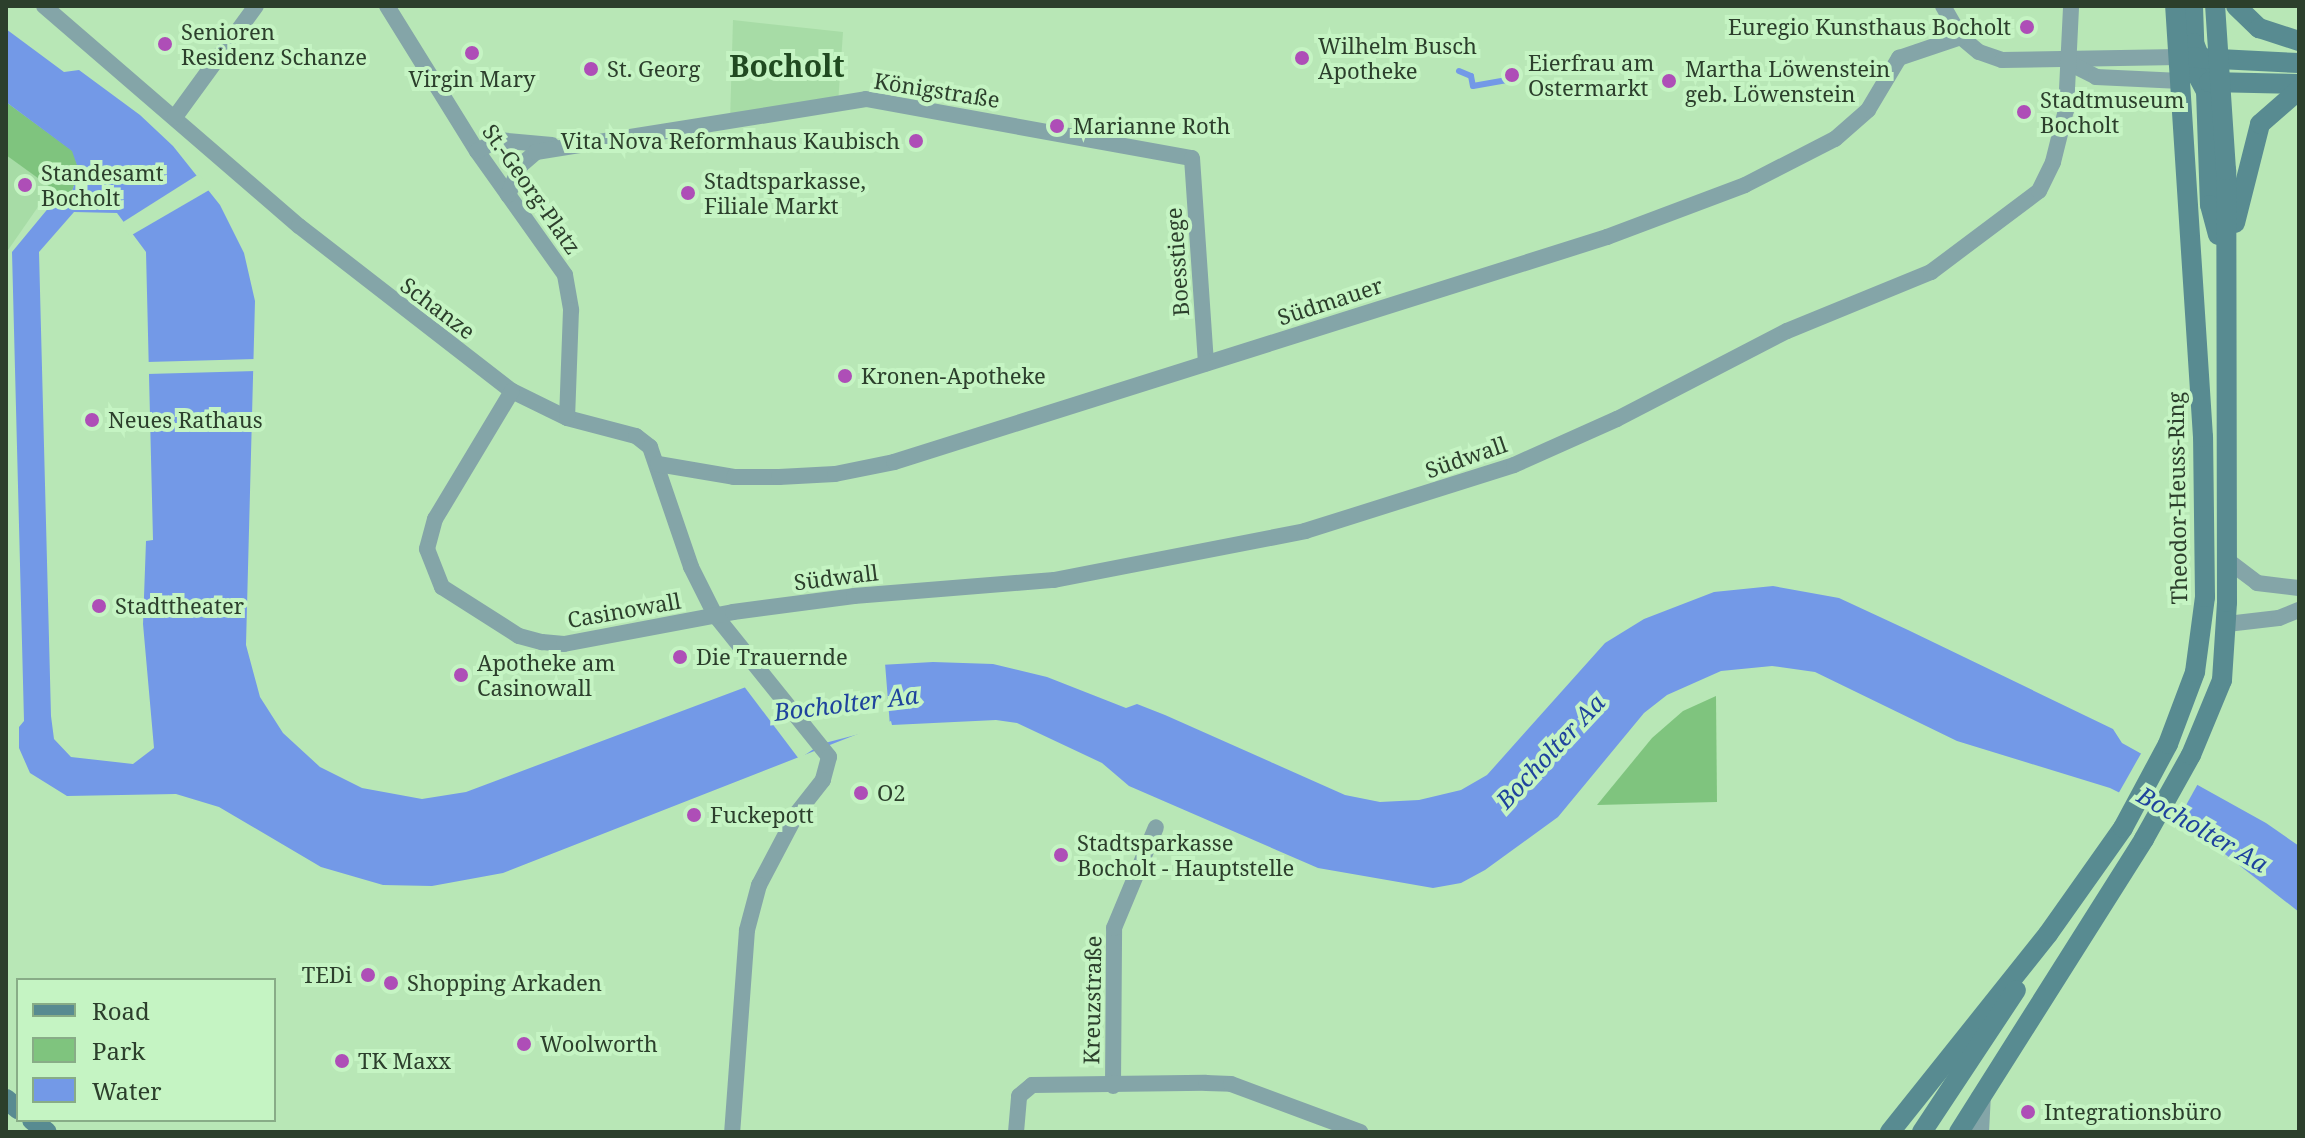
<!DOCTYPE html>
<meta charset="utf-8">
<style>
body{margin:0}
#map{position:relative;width:2305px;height:1138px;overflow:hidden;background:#b8e7b6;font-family:"Noto Serif",serif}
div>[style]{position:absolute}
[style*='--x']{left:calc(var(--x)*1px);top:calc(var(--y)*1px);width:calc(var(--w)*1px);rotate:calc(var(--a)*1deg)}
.built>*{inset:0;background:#a7dca6}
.green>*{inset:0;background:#7fc47e}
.water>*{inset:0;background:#7399e7}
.pier>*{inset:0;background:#b8e7b6}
.stream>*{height:6px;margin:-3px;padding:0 3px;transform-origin:3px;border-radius:3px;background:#7399e7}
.minor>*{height:16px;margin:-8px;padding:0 8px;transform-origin:8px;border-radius:8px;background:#84a5a8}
.tertiary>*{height:20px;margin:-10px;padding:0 10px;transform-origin:10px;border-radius:10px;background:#84a5a8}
.secondary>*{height:20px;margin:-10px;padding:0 10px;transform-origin:10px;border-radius:10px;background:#588b91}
.dots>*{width:22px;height:22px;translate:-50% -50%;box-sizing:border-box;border:4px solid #c5f4c3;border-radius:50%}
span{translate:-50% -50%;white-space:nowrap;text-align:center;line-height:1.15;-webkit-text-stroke:8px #c5f4c3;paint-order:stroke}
.poi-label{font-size:22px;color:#2c3f2c}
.right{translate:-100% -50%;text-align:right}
.left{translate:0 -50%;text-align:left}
.street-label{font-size:22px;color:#2c3f2c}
.water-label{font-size:24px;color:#1e439d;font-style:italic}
.district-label{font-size:30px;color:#214a21;font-weight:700}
.frame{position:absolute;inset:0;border:8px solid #2c3f2c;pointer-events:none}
.legend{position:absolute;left:16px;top:978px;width:260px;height:144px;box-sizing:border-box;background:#c5f4c3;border:2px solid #88ac87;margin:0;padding:10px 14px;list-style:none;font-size:24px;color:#2c3f2c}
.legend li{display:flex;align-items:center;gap:16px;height:40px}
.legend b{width:40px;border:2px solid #88ac87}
</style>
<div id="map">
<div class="built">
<div style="clip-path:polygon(733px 20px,843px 32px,838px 104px,730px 122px)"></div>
<div style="clip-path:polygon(6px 121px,58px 178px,6px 253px)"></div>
</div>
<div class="green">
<div style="clip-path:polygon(6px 102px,73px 151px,79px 171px,71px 194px,60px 194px,6px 155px)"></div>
<div style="clip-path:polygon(1716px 696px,1717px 802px,1597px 805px,1652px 738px,1683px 711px)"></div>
</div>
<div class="water">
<div style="clip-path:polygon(evenodd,6px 29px,64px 72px,79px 70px,140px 115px,173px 146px,220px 205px,244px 253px,255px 301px,246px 645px,260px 697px,283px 733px,320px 767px,362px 788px,422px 799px,466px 792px,791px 670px,933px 662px,993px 664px,1047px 677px,1126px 708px,1137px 704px,1165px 715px,1345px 795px,1380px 802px,1419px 800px,1461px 790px,1487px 775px,1605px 643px,1644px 619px,1714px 592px,1773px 586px,1839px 598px,1908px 630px,2113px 729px,2122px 743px,2266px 823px,2299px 846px,2299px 912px,2193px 829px,2110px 788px,1957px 741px,1815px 672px,1772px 666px,1721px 671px,1667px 695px,1644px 713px,1558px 817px,1485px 870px,1461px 883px,1433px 888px,1318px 868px,1129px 786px,1102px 763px,1017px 723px,996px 720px,892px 725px,891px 721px,503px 873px,432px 886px,383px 885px,321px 867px,219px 807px,176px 794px,67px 796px,30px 773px,19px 748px,19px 727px,24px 721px,12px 252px,60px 194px,71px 194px,79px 171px,72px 151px,6px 102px,6px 29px,74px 212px,117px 213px,146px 252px,153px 540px,146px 541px,143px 624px,154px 748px,133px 764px,71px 757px,54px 739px,51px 716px,39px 252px,74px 212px)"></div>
</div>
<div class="pier">
<div style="clip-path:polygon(199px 174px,211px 189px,130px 236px,120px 224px)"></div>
<div style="clip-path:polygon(256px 359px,256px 371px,147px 374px,147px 362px)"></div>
<div style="clip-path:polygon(885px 663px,890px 726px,821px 744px,799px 759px,740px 681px,772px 671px)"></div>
<div style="clip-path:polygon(2143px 750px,2200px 780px,2175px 825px,2117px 796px)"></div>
</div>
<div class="stream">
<div style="--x:1459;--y:71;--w:13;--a:23"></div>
<div style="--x:1471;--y:76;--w:10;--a:79"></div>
<div style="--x:1473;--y:86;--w:36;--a:-10"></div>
</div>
<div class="minor">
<div style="--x:44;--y:6;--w:337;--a:40.8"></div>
<div style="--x:299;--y:226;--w:269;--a:37.8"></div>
<div style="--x:512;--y:391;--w:61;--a:26.1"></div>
<div style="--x:567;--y:418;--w:71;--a:14.6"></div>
<div style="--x:636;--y:436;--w:18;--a:38"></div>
<div style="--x:650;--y:447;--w:127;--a:71.1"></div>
<div style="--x:691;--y:567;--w:54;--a:63.4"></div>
<div style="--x:715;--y:615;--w:182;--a:51.2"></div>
<div style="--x:829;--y:757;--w:24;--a:105"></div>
<div style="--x:823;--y:780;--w:42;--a:128.2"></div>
<div style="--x:797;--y:813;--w:81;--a:117.8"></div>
<div style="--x:759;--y:885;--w:47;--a:104.9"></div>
<div style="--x:747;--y:930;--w:203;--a:94.2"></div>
<div style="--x:387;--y:6;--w:171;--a:58.2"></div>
<div style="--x:477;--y:151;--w:152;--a:54.6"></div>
<div style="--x:565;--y:275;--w:36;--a:80"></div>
<div style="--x:571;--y:310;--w:108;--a:92.1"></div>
<div style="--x:1943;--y:6;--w:36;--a:60"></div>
<div style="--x:1961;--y:37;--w:23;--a:40"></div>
<div style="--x:1979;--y:52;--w:24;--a:19"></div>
<div style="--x:2002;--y:60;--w:177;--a:-1"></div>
<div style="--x:2067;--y:62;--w:33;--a:27"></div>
<div style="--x:2096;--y:77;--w:85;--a:2.7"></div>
<div style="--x:175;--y:117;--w:137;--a:-53.9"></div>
<div style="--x:477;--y:151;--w:24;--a:-28"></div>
<div style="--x:498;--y:140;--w:54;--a:5.3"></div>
<div style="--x:508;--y:195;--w:33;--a:-67"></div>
<div style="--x:521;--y:165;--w:20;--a:-41"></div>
<div style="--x:536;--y:152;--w:334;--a:-9.1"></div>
<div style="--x:866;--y:99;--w:331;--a:10.3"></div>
<div style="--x:1192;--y:158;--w:206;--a:86.1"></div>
<div style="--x:512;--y:391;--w:149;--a:121"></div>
<div style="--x:435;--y:519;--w:31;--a:105"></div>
<div style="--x:427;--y:549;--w:41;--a:68.5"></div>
<div style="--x:442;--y:587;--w:91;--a:32.5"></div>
<div style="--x:519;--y:636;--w:24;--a:15"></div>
<div style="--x:542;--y:642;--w:22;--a:5"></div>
<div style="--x:564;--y:644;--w:172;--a:-10.7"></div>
<div style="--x:733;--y:612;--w:122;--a:-7.5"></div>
<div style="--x:854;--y:596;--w:201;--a:-4.6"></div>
<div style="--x:1054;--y:580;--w:256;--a:-11"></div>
<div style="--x:1305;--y:531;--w:219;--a:-17.5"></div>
<div style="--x:1514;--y:465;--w:113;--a:-24.1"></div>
<div style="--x:1617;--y:419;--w:191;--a:-27.4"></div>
<div style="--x:1787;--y:331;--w:156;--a:-22.3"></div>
<div style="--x:1931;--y:272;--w:135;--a:-36.9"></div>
<div style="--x:2039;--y:191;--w:32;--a:-64"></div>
<div style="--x:2053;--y:162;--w:54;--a:-76"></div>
<div style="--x:2066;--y:110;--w:104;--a:-87.2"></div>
<div style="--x:658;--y:464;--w:77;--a:9.7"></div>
<div style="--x:734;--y:477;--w:45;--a:0"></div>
<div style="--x:779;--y:477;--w:56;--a:-3.1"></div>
<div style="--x:835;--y:474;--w:60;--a:-11.5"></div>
<div style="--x:894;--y:462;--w:748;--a:-17.51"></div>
<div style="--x:1607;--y:237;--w:147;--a:-20.6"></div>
<div style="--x:1745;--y:185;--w:101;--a:-27.1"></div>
<div style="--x:1835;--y:139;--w:44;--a:-41.3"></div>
<div style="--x:1868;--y:110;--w:61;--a:-59.2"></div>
<div style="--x:1899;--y:58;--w:65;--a:-18.7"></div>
<div style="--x:2227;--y:560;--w:38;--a:37"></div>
<div style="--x:2257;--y:583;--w:42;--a:6.8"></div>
<div style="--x:2227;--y:624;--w:52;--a:-6.6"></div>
<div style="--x:2279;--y:618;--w:22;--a:-22"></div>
<div style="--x:1113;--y:1086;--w:158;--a:-89.6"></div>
<div style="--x:1114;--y:928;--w:109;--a:-67.4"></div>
<div style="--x:1016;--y:1132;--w:36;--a:-85"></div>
<div style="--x:1019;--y:1096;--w:17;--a:-40"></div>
<div style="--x:1032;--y:1085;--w:174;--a:-0.7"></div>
<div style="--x:1206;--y:1083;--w:25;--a:2"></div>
<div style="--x:1231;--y:1084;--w:138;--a:20.4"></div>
</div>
<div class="tertiary">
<div style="--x:1979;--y:1132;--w:34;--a:-87"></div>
</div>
<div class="secondary">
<div style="--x:2193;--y:6;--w:37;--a:88"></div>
<div style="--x:2194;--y:43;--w:27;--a:68"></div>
<div style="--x:2236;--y:6;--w:32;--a:44"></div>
<div style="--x:2259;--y:28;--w:42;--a:18"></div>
<div style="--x:2179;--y:57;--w:15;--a:32"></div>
<div style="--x:2192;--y:65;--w:30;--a:62"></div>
<div style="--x:2206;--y:91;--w:114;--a:88"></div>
<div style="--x:2210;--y:205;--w:31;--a:75"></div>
<div style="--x:2179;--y:57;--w:120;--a:2.9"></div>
<div style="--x:2209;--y:82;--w:90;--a:1.3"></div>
<div style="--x:2235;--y:223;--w:102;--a:-75.8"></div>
<div style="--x:2260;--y:124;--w:52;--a:-41.1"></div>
<div style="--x:6;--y:1099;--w:16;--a:40"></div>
<div style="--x:32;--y:1120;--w:19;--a:39"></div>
<div style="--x:1890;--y:1132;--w:253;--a:-51.4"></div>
<div style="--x:2048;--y:934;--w:130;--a:-54.7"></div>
<div style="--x:2123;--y:828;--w:95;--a:-61.8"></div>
<div style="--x:2168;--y:744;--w:77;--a:-69.4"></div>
<div style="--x:2195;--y:672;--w:76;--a:-82.4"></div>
<div style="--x:2205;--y:597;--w:160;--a:-90.7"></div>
<div style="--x:2203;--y:437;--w:432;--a:-93.7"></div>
<div style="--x:1922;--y:1132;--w:170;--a:-56.5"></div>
<div style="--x:1959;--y:1132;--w:347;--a:-57.7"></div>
<div style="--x:2144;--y:839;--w:96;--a:-60.8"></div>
<div style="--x:2191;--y:755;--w:81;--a:-67.5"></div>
<div style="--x:2222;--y:680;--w:78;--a:-86.3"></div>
<div style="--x:2227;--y:602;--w:432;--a:-90.1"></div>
<div style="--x:2226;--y:170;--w:164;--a:-93.8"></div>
</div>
<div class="dots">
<div style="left:2027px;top:27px;background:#ae4eb7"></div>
<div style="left:165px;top:44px;background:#ae4eb7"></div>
<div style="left:472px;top:53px;background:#ae4eb7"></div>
<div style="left:1302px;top:58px;background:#ae4eb7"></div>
<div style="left:591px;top:69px;background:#ae4eb7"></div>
<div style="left:1512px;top:75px;background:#ae4eb7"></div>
<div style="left:1669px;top:81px;background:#ae4eb7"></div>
<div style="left:2024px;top:112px;background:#ae4eb7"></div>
<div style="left:1057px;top:126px;background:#ae4eb7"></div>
<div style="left:916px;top:141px;background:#ae4eb7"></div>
<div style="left:25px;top:185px;background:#ae4eb7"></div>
<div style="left:688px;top:193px;background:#ae4eb7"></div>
<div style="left:845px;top:376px;background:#ae4eb7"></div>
<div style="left:92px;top:420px;background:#ae4eb7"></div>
<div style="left:99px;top:606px;background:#ae4eb7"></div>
<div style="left:680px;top:657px;background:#ae4eb7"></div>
<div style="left:461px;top:675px;background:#ae4eb7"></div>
<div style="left:861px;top:793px;background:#ae4eb7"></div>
<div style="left:694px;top:815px;background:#ae4eb7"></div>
<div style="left:1061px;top:855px;background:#ae4eb7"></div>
<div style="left:368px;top:975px;background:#ae4eb7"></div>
<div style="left:391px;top:983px;background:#ae4eb7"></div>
<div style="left:524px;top:1044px;background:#ae4eb7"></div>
<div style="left:342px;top:1061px;background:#ae4eb7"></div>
<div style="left:2028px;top:1112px;background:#ae4eb7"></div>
</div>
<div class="poi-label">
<span class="right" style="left:2011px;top:27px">Euregio Kunsthaus Bocholt</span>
<span class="left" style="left:181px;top:44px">Senioren<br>Residenz Schanze</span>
<span class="left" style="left:1318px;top:58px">Wilhelm Busch<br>Apotheke</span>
<span class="left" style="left:1528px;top:75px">Eierfrau am<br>Ostermarkt</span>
<span class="left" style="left:1685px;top:81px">Martha Löwenstein<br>geb. Löwenstein</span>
<span class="left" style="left:607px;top:69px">St. Georg</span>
<span style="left:472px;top:79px">Virgin Mary</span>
<span class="left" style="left:2040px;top:112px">Stadtmuseum<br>Bocholt</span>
<span class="left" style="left:1073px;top:126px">Marianne Roth</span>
<span class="right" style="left:900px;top:141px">Vita Nova Reformhaus Kaubisch</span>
<span class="left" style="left:41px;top:185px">Standesamt<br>Bocholt</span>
<span class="left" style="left:704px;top:193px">Stadtsparkasse,<br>Filiale Markt</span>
<span class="left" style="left:861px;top:376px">Kronen-Apotheke</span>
<span class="left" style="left:108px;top:420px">Neues Rathaus</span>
<span class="left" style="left:115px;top:606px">Stadttheater</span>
<span class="left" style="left:696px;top:657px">Die Trauernde</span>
<span class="left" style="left:477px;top:675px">Apotheke am<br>Casinowall</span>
<span class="left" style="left:877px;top:793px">O2</span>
<span class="left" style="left:710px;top:815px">Fuckepott</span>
<span class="left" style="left:1077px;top:855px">Stadtsparkasse<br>Bocholt - Hauptstelle</span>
<span class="right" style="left:352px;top:975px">TEDi</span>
<span class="left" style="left:407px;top:983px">Shopping Arkaden</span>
<span class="left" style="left:540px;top:1044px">Woolworth</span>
<span class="left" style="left:358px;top:1061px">TK Maxx</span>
<span class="left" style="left:2044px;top:1112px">Integrationsbüro</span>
</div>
<div class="street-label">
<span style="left:937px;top:90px;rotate:9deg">Königstraße</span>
<span style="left:532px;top:189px;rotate:55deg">St.-Georg-Platz</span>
<span style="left:1177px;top:262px;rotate:-94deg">Boesstiege</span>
<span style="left:1330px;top:301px;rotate:-18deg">Südmauer</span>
<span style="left:438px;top:308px;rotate:37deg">Schanze</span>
<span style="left:1466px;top:457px;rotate:-19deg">Südwall</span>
<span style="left:2177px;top:498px;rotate:-91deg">Theodor-Heuss-Ring</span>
<span style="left:836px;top:577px;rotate:-7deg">Südwall</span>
<span style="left:624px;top:610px;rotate:-10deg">Casinowall</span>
<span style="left:1092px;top:1000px;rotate:-89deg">Kreuzstraße</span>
</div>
<div class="water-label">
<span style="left:846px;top:703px;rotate:-7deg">Bocholter Aa</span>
<span style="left:1550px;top:751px;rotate:-47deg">Bocholter Aa</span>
<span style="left:2203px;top:829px;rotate:30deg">Bocholter Aa</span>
</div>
<div class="district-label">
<span style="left:787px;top:66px">Bocholt</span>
</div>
<div class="frame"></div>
<ul class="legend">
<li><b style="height:10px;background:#588b91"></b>Road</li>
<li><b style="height:22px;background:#7fc47e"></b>Park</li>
<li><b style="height:22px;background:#7399e7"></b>Water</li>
</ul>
</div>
